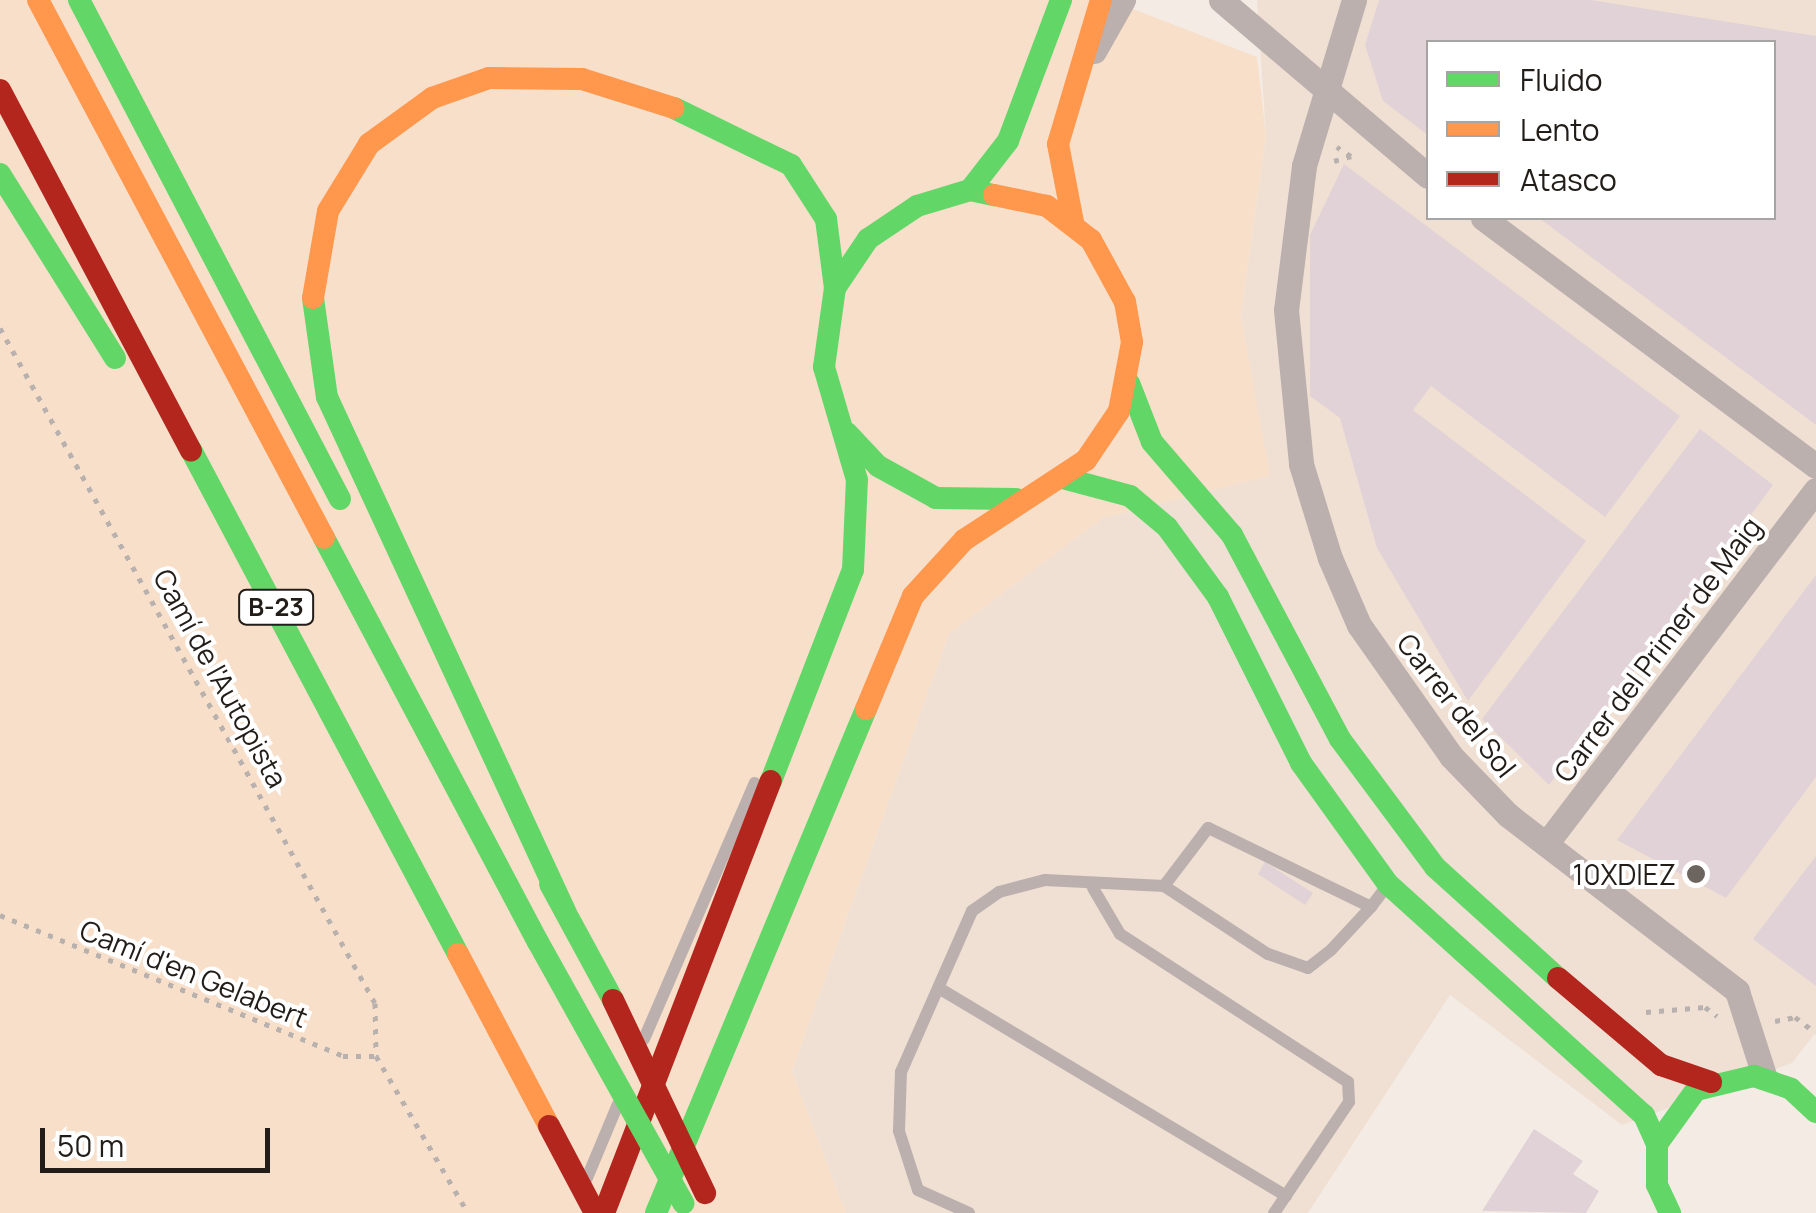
<!DOCTYPE html>
<meta charset="utf-8">
<style>
body{margin:0}
#map{position:relative;width:1816px;height:1213px;overflow:hidden;background:#f4ece4;font-family:Manrope,sans-serif}
div>[style]{position:absolute}
[style*='--x']{left:calc(var(--x)*1px);top:calc(var(--y)*1px);width:calc(var(--w)*1px);rotate:calc(var(--a)*1deg)}
.built>*{inset:0;background:#f0e0d3}
.green>*{inset:0;background:#f7dfca}
.building>*{inset:0;background:#e0d2d6}
.path>*{height:5px;margin-top:-2.5px;transform-origin:0;background:repeating-linear-gradient(90deg,#b9b1ae 0 5px,transparent 0 13px)}
.lane>*{height:12px;margin:-6px;padding:0 6px;transform-origin:6px;border-radius:6px;background:#bbb0ae}
.street>*{height:25px;margin:-12.5px;padding:0 12.5px;transform-origin:12.5px;border-radius:12.5px;background:#bbb0ae}
.fast>*{height:22px;margin:-11px;padding:0 11px;transform-origin:11px;border-radius:11px;background:#63d668}
.slow>*{height:22px;margin:-11px;padding:0 11px;transform-origin:11px;border-radius:11px;background:#ff974d}
.jam>*{height:22px;margin:-11px;padding:0 11px;transform-origin:11px;border-radius:11px;background:#b3261e}
.fast-bridge>*{height:22px;margin:-11px;padding:0 11px;transform-origin:11px;border-radius:11px;background:#63d668}
.jam-bridge>*{height:22px;margin:-11px;padding:0 11px;transform-origin:11px;border-radius:11px;background:#b3261e}
.dots>*{width:28px;height:28px;translate:-50% -50%;box-sizing:border-box;border:5px solid #fff;border-radius:50%}
span{translate:-50% -50%;white-space:nowrap;text-align:center;line-height:1.15;-webkit-text-stroke:8px #fff;paint-order:stroke}
.shield-label span{padding:2px 8px;background:#fff;border:2px solid;border-radius:8px;-webkit-text-stroke-width:0}
.shield-label{font-size:25px;color:#221d18;font-weight:700}
.street-label{font-size:28px;color:#221d18}
.poi-label{font-size:28px;color:#221d18}
.right{translate:-100% -50%;text-align:right}
.legend{position:absolute;left:1426px;top:40px;width:350px;height:180px;box-sizing:border-box;background:#fff;border:2px solid #a7a5a3;margin:0;padding:12px 18px;list-style:none;font-size:30px;color:#221d18}
.legend li{display:flex;align-items:center;gap:20px;height:50px}
.legend b{width:50px;border:2px solid #a7a5a3}
.scale{position:absolute;left:40px;top:1128px;width:230px;height:45px;box-sizing:border-box;border:5px solid #221d18;border-top:0;padding-left:12px;font-size:30px;line-height:35px;white-space:nowrap;color:#221d18;-webkit-text-stroke:8px #fff;paint-order:stroke}
</style>
<div id="map">
<div class="built">
<div style="clip-path:polygon(evenodd,1257px 0,1816px 0,1816px 1032px,1792px 1063px,1622px 1125px,1450px 995px,1308px 1213px,846px 1213px,792px 1071px,949px 634px,1103px 518px,1269px 476px,1241px 316px,1266px 136px,1257px 0,1428px 42px,1774px 42px,1774px 218px,1428px 218px,1428px 42px)"></div>
</div>
<div class="green">
<div style="clip-path:polygon(0 0,1110px 0,1257px 57px,1266px 136px,1241px 316px,1270px 476px,1103px 518px,949px 634px,792px 1071px,846px 1213px,0 1213px)"></div>
</div>
<div class="building">
<div style="clip-path:polygon(1379px 0,1591px 0,1816px 36px,1816px 425px,1539px 218px,1774px 218px,1774px 42px,1428px 42px,1428px 135px,1383px 101px,1365px 45px)"></div>
<div style="clip-path:polygon(1344px 164px,1680px 416px,1605px 517px,1431px 386px,1413px 410px,1586px 541px,1468px 701px,1377px 548px,1340px 418px,1310px 396px,1310px 235px)"></div>
<div style="clip-path:polygon(1700px 429px,1773px 485px,1549px 785px,1482px 719px)"></div>
<div style="clip-path:polygon(1816px 575px,1816px 777px,1726px 898px,1617px 840px)"></div>
<div style="clip-path:polygon(1816px 856px,1816px 986px,1753px 939px)"></div>
<div style="clip-path:polygon(1265px 862px,1313px 893px,1305px 905px,1258px 874px)"></div>
<div style="clip-path:polygon(1534px 1129px,1583px 1161px,1573px 1174px,1599px 1191px,1586px 1213px,1482px 1211px)"></div>
</div>
<div class="path">
<div style="--x:1334;--y:161;--w:18;--a:-16"></div>
<div style="--x:1351;--y:156;--w:17;--a:-147"></div>
<div style="--x:0;--y:328;--w:772;--a:60.95"></div>
<div style="--x:375;--y:1003;--w:53;--a:88.9"></div>
<div style="--x:0;--y:915;--w:371;--a:22.3"></div>
<div style="--x:343;--y:1056;--w:33;--a:0"></div>
<div style="--x:1646;--y:1012;--w:59;--a:-4.8"></div>
<div style="--x:1705;--y:1007;--w:15;--a:37"></div>
<div style="--x:1775;--y:1021;--w:20;--a:-11"></div>
<div style="--x:1795;--y:1017;--w:26;--a:37"></div>
<div style="--x:376;--y:1056;--w:182;--a:59.6"></div>
</div>
<div class="lane">
<div style="--x:1093;--y:888;--w:53;--a:59.6"></div>
<div style="--x:1120;--y:934;--w:272;--a:33"></div>
<div style="--x:1348;--y:1082;--w:20;--a:87"></div>
<div style="--x:1349;--y:1102;--w:134;--a:124"></div>
<div style="--x:1371;--y:907;--w:181;--a:-154.1"></div>
<div style="--x:1208;--y:828;--w:73;--a:127.2"></div>
<div style="--x:1164;--y:886;--w:124;--a:33.2"></div>
<div style="--x:1268;--y:954;--w:42;--a:19.3"></div>
<div style="--x:1308;--y:968;--w:29;--a:-38"></div>
<div style="--x:1331;--y:950;--w:59;--a:-47.1"></div>
<div style="--x:1371;--y:907;--w:26;--a:-53"></div>
<div style="--x:942;--y:990;--w:401;--a:30.9"></div>
<div style="--x:644;--y:1039;--w:279;--a:-66.6"></div>
<div style="--x:587;--y:1178;--w:80;--a:-67.3"></div>
<div style="--x:969;--y:1213;--w:56;--a:-155.7"></div>
<div style="--x:918;--y:1190;--w:62;--a:-107.9"></div>
<div style="--x:899;--y:1131;--w:59;--a:-88.1"></div>
<div style="--x:901;--y:1072;--w:176;--a:-66.2"></div>
<div style="--x:972;--y:911;--w:33;--a:-35"></div>
<div style="--x:999;--y:892;--w:48;--a:-14.6"></div>
<div style="--x:1045;--y:880;--w:119;--a:2.9"></div>
</div>
<div class="street">
<div style="--x:1221;--y:0;--w:272;--a:40.4"></div>
<div style="--x:1354;--y:0;--w:173;--a:106.8"></div>
<div style="--x:1304;--y:166;--w:145;--a:97.1"></div>
<div style="--x:1286;--y:310;--w:155;--a:84.4"></div>
<div style="--x:1301;--y:464;--w:98;--a:72.9"></div>
<div style="--x:1330;--y:558;--w:73;--a:66.6"></div>
<div style="--x:1359;--y:625;--w:160;--a:54.9"></div>
<div style="--x:1451;--y:756;--w:82;--a:46"></div>
<div style="--x:1508;--y:815;--w:289;--a:37.5"></div>
<div style="--x:1737;--y:991;--w:91;--a:72.2"></div>
<div style="--x:1094;--y:51;--w:59;--a:-60.4"></div>
<div style="--x:1483;--y:218;--w:415;--a:36.7"></div>
<div style="--x:1546;--y:844;--w:445;--a:-52.7"></div>
</div>
<div class="fast">
<div style="--x:79;--y:0;--w:563;--a:62.39"></div>
<div style="--x:674;--y:108;--w:130;--a:26"></div>
<div style="--x:791;--y:165;--w:64;--a:57.1"></div>
<div style="--x:826;--y:219;--w:70;--a:82.6"></div>
<div style="--x:0;--y:174;--w:217;--a:58"></div>
<div style="--x:970;--y:190;--w:62;--a:-52.2"></div>
<div style="--x:1008;--y:141;--w:151;--a:-69.4"></div>
<div style="--x:313;--y:298;--w:100;--a:82"></div>
<div style="--x:327;--y:397;--w:566;--a:65.15"></div>
<div style="--x:1129;--y:383;--w:63;--a:68.7"></div>
<div style="--x:1152;--y:442;--w:123;--a:49.3"></div>
<div style="--x:1232;--y:535;--w:231;--a:62.1"></div>
<div style="--x:1340;--y:739;--w:159;--a:53.4"></div>
<div style="--x:1435;--y:867;--w:166;--a:42.1"></div>
<div style="--x:847;--y:433;--w:45;--a:46.8"></div>
<div style="--x:878;--y:466;--w:66;--a:28.9"></div>
<div style="--x:936;--y:498;--w:80;--a:0.7"></div>
<div style="--x:191;--y:450;--w:570;--a:62.09"></div>
<div style="--x:1063;--y:478;--w:69;--a:15"></div>
<div style="--x:1130;--y:496;--w:48;--a:40"></div>
<div style="--x:1167;--y:527;--w:87;--a:53.9"></div>
<div style="--x:1218;--y:597;--w:186;--a:63.4"></div>
<div style="--x:1301;--y:763;--w:149;--a:54.3"></div>
<div style="--x:1388;--y:884;--w:345;--a:42.1"></div>
<div style="--x:1644;--y:1115;--w:32;--a:66"></div>
<div style="--x:324;--y:538;--w:457;--a:62.1"></div>
<div style="--x:771;--y:781;--w:226;--a:-68.8"></div>
<div style="--x:853;--y:570;--w:90;--a:-87.5"></div>
<div style="--x:857;--y:480;--w:118;--a:-106.3"></div>
<div style="--x:824;--y:367;--w:80;--a:-82.1"></div>
<div style="--x:835;--y:288;--w:59;--a:-56"></div>
<div style="--x:868;--y:239;--w:59;--a:-34"></div>
<div style="--x:917;--y:206;--w:55;--a:-16.8"></div>
<div style="--x:970;--y:190;--w:25;--a:12"></div>
<div style="--x:550;--y:884;--w:132;--a:61.5"></div>
<div style="--x:656;--y:1213;--w:546;--a:-67.38"></div>
<div style="--x:1670;--y:1213;--w:31;--a:-115"></div>
<div style="--x:1657;--y:1185;--w:41;--a:-90"></div>
<div style="--x:1657;--y:1144;--w:67;--a:-54.2"></div>
<div style="--x:1696;--y:1090;--w:60;--a:-13.6"></div>
<div style="--x:1754;--y:1076;--w:39;--a:19"></div>
<div style="--x:1791;--y:1089;--w:34;--a:43"></div>
</div>
<div class="slow">
<div style="--x:38;--y:0;--w:609;--a:62"></div>
<div style="--x:1073;--y:222;--w:79;--a:-100.9"></div>
<div style="--x:1058;--y:144;--w:150;--a:-73.4"></div>
<div style="--x:313;--y:298;--w:88;--a:-80.2"></div>
<div style="--x:328;--y:211;--w:79;--a:-58.5"></div>
<div style="--x:369;--y:144;--w:78;--a:-36.1"></div>
<div style="--x:432;--y:98;--w:60;--a:-19.3"></div>
<div style="--x:489;--y:78;--w:93;--a:0.6"></div>
<div style="--x:582;--y:79;--w:96;--a:17.5"></div>
<div style="--x:866;--y:709;--w:122;--a:-67.4"></div>
<div style="--x:913;--y:596;--w:76;--a:-47.7"></div>
<div style="--x:964;--y:540;--w:146;--a:-33.3"></div>
<div style="--x:1086;--y:460;--w:59;--a:-56"></div>
<div style="--x:1119;--y:411;--w:70;--a:-79.3"></div>
<div style="--x:1132;--y:342;--w:41;--a:-99.9"></div>
<div style="--x:1125;--y:302;--w:71;--a:-118.7"></div>
<div style="--x:1091;--y:240;--w:56;--a:-142.3"></div>
<div style="--x:1047;--y:206;--w:54;--a:-168.3"></div>
<div style="--x:458;--y:954;--w:195;--a:62.1"></div>
</div>
<div class="jam">
<div style="--x:0;--y:90;--w:408;--a:62.1"></div>
<div style="--x:1558;--y:978;--w:135;--a:40.2"></div>
<div style="--x:1661;--y:1065;--w:53;--a:18.8"></div>
<div style="--x:604;--y:1213;--w:463;--a:-68.9"></div>
</div>
<div class="fast-bridge">
<div style="--x:538;--y:942;--w:299;--a:60.9"></div>
</div>
<div class="jam-bridge">
<div style="--x:613;--y:1000;--w:214;--a:64.5"></div>
<div style="--x:549;--y:1126;--w:98;--a:62.1"></div>
</div>
<div class="dots">
<div style="left:1696px;top:874px;background:#6c655f"></div>
</div>
<div class="shield-label">
<span style="left:276px;top:607px">B-23</span>
</div>
<div class="street-label">
<span style="left:1657px;top:649px;rotate:-53deg">Carrer del Primer de Maig</span>
<span style="left:221px;top:678px;rotate:61deg">Camí de l'Autopista</span>
<span style="left:1457px;top:705px;rotate:52deg">Carrer del Sol</span>
<span style="left:194px;top:973px;rotate:22deg">Camí d'en Gelabert</span>
</div>
<div class="poi-label">
<span class="right" style="left:1676px;top:874px">10XDIEZ</span>
</div>
<ul class="legend">
<li><b style="height:12px;background:#63d668"></b>Fluido</li>
<li><b style="height:12px;background:#ff974d"></b>Lento</li>
<li><b style="height:12px;background:#b3261e"></b>Atasco</li>
</ul>
<div class="scale">50 m</div>
</div>
